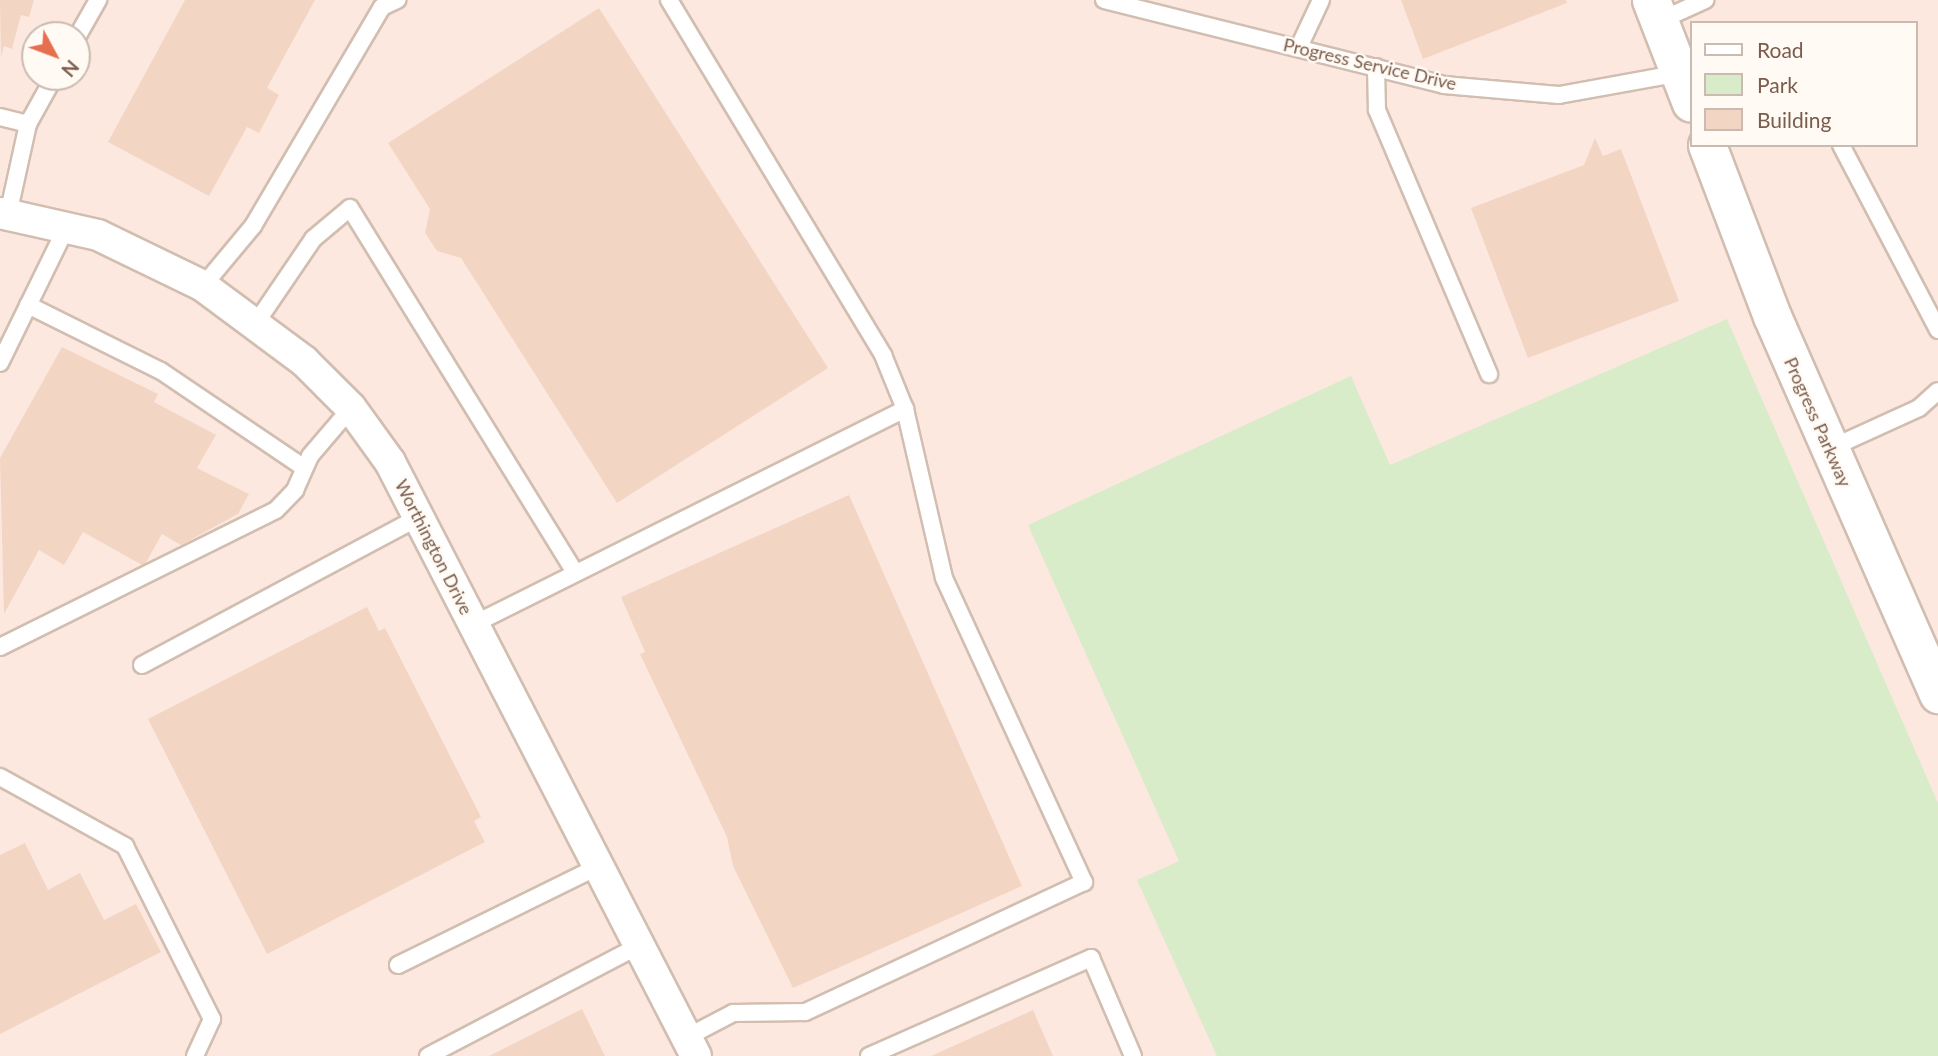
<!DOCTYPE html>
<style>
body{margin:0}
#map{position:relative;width:1938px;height:1056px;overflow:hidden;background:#fdf6ec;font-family:Lato,sans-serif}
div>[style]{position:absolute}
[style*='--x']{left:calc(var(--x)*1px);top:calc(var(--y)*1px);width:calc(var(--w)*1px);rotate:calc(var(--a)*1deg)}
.commercial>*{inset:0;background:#fde8e0}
.green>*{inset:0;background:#d8ecc9}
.building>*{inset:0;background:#f3d5c3}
.roads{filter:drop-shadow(2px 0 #d1beb0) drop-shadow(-2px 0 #d1beb0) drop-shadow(0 2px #d1beb0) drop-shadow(0 -2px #d1beb0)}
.service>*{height:16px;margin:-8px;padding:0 8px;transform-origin:8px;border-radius:8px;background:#fff}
.minor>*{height:30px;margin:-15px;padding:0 15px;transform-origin:15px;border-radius:15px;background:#fff}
.tertiary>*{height:37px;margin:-18.5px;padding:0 18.5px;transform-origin:18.5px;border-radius:18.5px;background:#fff}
span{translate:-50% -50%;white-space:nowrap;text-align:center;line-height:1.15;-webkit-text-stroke:5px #fffaf3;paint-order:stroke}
.street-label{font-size:18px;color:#7a5c4d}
.legend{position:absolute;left:1690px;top:21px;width:228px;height:126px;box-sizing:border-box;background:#fffaf3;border:2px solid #cabbb1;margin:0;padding:9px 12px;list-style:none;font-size:21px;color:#7a5c4d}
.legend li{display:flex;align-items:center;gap:14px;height:35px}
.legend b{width:35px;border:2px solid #cabbb1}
.north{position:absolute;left:21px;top:21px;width:70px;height:70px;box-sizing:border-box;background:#fffaf3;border:2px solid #cabbb1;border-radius:50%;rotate:131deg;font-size:19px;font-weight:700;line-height:28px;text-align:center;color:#7a5c4d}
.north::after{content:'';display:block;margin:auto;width:24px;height:32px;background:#e76f51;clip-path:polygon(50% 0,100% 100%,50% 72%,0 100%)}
</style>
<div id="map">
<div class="commercial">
<div style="clip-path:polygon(evenodd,0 0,1938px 0,1938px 1056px,0 1056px,0 0,1691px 23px,1915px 23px,1915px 145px,1691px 145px,1691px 23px,0 0,35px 35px,77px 35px,77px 77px,35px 77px,35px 35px)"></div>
</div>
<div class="green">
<div style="clip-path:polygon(1727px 319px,1938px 803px,1938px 1056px,1217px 1056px,1137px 880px,1179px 861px,1028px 525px,1351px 376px,1390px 465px)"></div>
</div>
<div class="building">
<div style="clip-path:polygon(0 0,34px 0,29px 17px,21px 15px,12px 49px,4px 46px,1px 58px)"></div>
<div style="clip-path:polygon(185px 0,315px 0,267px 88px,279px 95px,259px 133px,247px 127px,209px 196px,108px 142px)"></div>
<div style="clip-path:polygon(1401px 0,1566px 0,1567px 3px,1423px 59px)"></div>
<div style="clip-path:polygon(599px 8px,828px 368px,617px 503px,461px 258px,437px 251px,425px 233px,430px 209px,388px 143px)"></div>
<div style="clip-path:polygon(1595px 138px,1603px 156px,1621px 149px,1679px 301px,1528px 358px,1471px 208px,1584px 165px)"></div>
<div style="clip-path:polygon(62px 347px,158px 394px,154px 402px,216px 435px,197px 468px,249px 494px,238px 514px,181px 545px,162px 534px,144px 566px,83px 532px,64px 565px,39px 550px,4px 614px,0 458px)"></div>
<div style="clip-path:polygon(849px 495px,1022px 886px,793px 988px,733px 866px,727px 837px,640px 654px,645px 652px,621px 597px)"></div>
<div style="clip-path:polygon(367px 607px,379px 631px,385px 628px,481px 817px,474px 821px,485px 842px,267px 954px,148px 719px)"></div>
<div style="clip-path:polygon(25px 843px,48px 890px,80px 873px,104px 920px,136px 904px,161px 952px,0 1034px,0 855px)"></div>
<div style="clip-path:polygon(582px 1009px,605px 1056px,489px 1056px)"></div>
<div style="clip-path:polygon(1033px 1010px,1053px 1056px,931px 1056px)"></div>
</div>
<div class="roads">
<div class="service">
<div style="--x:669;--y:0;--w:415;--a:58.9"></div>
<div style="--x:883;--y:355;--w:58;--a:67.8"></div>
<div style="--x:905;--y:409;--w:173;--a:77"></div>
<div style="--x:944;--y:578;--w:335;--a:65.3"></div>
<div style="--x:1084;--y:882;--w:308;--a:155"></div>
<div style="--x:805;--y:1012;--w:72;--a:179.2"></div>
<div style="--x:733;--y:1013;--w:52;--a:152.4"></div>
<div style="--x:1104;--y:0;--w:350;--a:14"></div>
<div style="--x:1444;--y:85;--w:115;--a:5"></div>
<div style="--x:1559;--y:95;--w:123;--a:-10.3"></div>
<div style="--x:1659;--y:21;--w:51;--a:-24.5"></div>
<div style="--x:77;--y:37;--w:43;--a:-60.4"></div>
<div style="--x:1299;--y:47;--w:52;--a:-64.9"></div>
<div style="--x:1376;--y:67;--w:43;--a:88.7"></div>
<div style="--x:1377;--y:110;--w:287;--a:67"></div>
<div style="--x:0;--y:117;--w:29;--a:14"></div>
<div style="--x:28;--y:124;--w:93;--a:102.4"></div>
<div style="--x:28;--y:124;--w:54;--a:-61"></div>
<div style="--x:1841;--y:145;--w:209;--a:62.3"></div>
<div style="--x:203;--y:286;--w:78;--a:-50.2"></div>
<div style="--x:253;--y:226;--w:254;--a:-59.5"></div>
<div style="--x:382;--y:7;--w:17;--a:-25"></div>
<div style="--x:28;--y:305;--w:148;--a:26.4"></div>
<div style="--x:161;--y:371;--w:173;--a:34.1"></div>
<div style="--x:256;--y:323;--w:102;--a:-55.8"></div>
<div style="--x:313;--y:239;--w:48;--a:-40"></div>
<div style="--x:350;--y:208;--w:428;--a:58.3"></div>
<div style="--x:0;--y:363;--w:150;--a:-63.9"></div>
<div style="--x:1829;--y:449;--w:99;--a:-24.5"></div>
<div style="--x:1919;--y:408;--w:25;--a:-42"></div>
<div style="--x:474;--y:624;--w:482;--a:-26.5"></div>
<div style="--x:0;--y:647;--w:308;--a:-26.4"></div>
<div style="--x:276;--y:510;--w:28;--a:-46"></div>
<div style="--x:295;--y:490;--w:37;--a:-66"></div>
<div style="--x:310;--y:456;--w:63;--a:-49.5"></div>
<div style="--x:142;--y:665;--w:314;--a:-28.1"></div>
<div style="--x:0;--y:777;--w:143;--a:28.9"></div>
<div style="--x:125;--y:846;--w:194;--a:63.3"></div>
<div style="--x:212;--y:1019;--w:41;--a:114.7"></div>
<div style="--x:398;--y:965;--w:224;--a:-26.2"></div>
<div style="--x:428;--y:1056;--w:239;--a:-27.6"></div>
<div style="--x:869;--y:1056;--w:243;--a:-23.8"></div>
<div style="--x:1091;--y:958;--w:107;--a:66.8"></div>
</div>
<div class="minor">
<div style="--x:0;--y:213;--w:100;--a:12.7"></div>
<div style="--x:98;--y:235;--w:117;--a:25.9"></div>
<div style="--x:203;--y:286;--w:126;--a:36.6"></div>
<div style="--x:304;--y:361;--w:66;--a:45"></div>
<div style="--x:351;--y:408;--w:67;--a:54.2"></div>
<div style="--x:390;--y:462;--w:668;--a:62.74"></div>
</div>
<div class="tertiary">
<div style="--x:1651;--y:0;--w:110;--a:68.8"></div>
<div style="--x:1707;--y:145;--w:183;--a:69.2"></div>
<div style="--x:1772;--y:316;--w:413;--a:66.3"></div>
</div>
</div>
<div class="street-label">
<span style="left:1370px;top:64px;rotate:13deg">Progress Service Drive</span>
<span style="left:1818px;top:422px;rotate:66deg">Progress Parkway</span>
<span style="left:434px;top:547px;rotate:63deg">Worthington Drive</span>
</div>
<ul class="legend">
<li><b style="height:9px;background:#fff"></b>Road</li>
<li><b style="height:19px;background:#d8ecc9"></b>Park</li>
<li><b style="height:19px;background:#f3d5c3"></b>Building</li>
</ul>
<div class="north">N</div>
</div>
